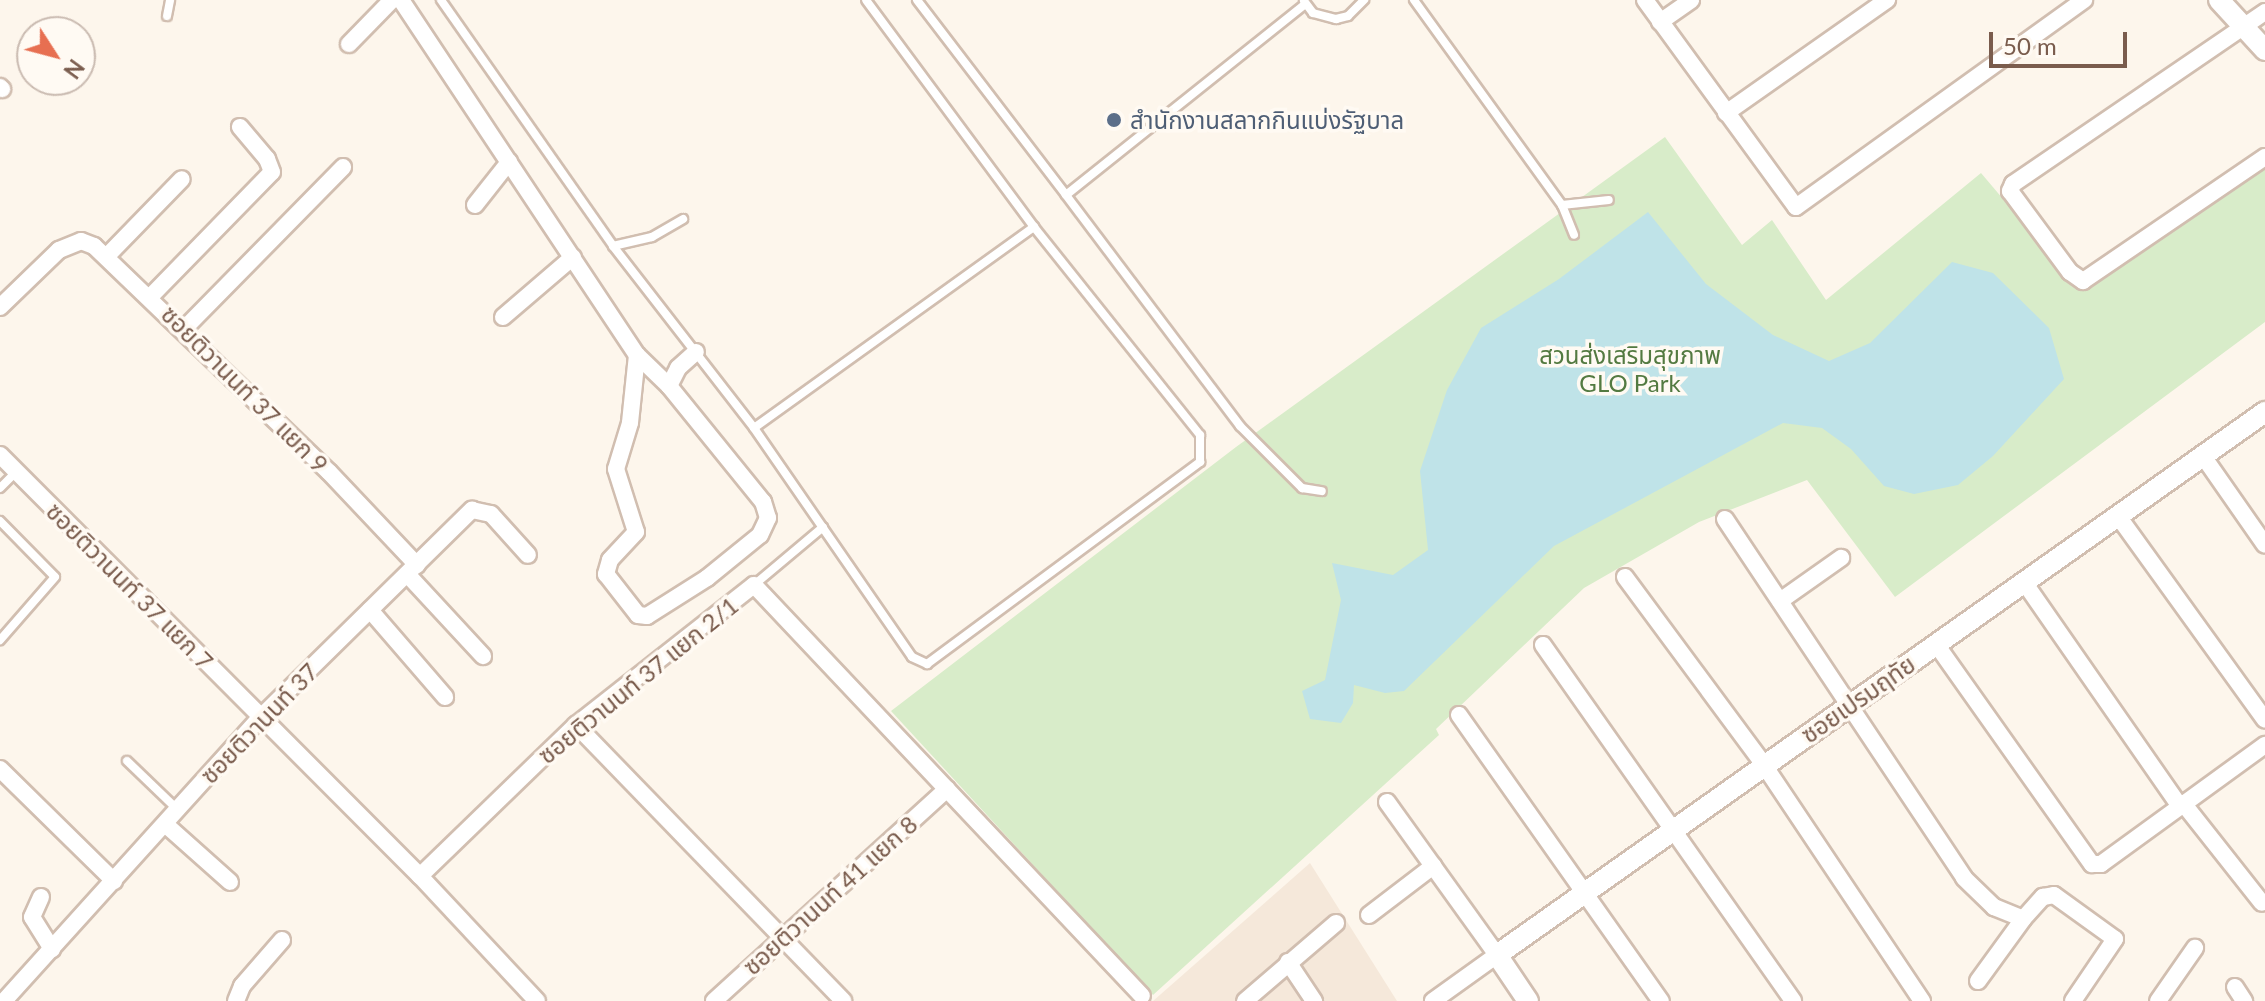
<!DOCTYPE html>
<meta charset="utf-8">
<style>
body{margin:0}
#map{position:relative;width:2265px;height:1001px;overflow:hidden;background:#fdf6ec;font-family:Lato,"Noto Sans Thai",sans-serif}
div>[style]{position:absolute}
[style*='--x']{left:calc(var(--x)*1px);top:calc(var(--y)*1px);width:calc(var(--w)*1px);rotate:calc(var(--a)*1deg)}
.residential>*{inset:0;background:#f5e8da}
.green>*{inset:0;background:#d8ecc9}
.water>*{inset:0;background:#bfe3e8}
.roads{filter:drop-shadow(2px 0 #d1beb0) drop-shadow(-2px 0 #d1beb0) drop-shadow(0 2px #d1beb0) drop-shadow(0 -2px #d1beb0)}
.service>*{height:8px;margin:-4px;padding:0 4px;transform-origin:4px;border-radius:4px;background:#fff}
.minor>*{height:16px;margin:-8px;padding:0 8px;transform-origin:8px;border-radius:8px;background:#fff}
.tertiary>*{height:20px;margin:-10px;padding:0 10px;transform-origin:10px;border-radius:10px;background:#fff}
.dots>*{width:22px;height:22px;translate:-50% -50%;box-sizing:border-box;border:4px solid #fffaf3;border-radius:50%}
span{translate:-50% -50%;white-space:nowrap;text-align:center;line-height:1.15;-webkit-text-stroke:7px #fffaf3;paint-order:stroke}
.service-label{font-size:24px;color:#4e5e75}
.left{translate:0 -50%;text-align:left}
.park-label{font-size:24px;color:#537a41}
.street-label{font-size:24px;color:#7a5c4d}
.north{position:absolute;left:16px;top:16px;width:80px;height:80px;box-sizing:border-box;background:#fffaf3;border:2px solid #cabbb1;border-radius:50%;rotate:126deg;font-size:22px;font-weight:700;line-height:32px;text-align:center;color:#7a5c4d}
.north::after{content:'';display:block;margin:auto;width:28px;height:36px;background:#e76f51;clip-path:polygon(50% 0,100% 100%,50% 72%,0 100%)}
.scale{position:absolute;left:1989px;top:32px;width:138px;height:36px;box-sizing:border-box;border:4px solid #7a5c4d;border-top:0;padding-left:10px;font-size:24px;line-height:28px;white-space:nowrap;color:#7a5c4d;-webkit-text-stroke:6px #fffaf3;paint-order:stroke}
</style>
<div id="map">
<div class="residential">
<div style="clip-path:polygon(1310px 863px,1397px 1001px,1153px 1001px)"></div>
</div>
<div class="green">
<div style="clip-path:polygon(1665px 137px,1742px 245px,1772px 220px,1826px 300px,1981px 173px,2077px 286px,2265px 159px,2265px 322px,1895px 597px,1807px 480px,1699px 522px,1584px 588px,1436px 729px,1439px 735px,1153px 995px,891px 711px,1236px 447px)"></div>
</div>
<div class="water">
<div style="clip-path:polygon(1648px 212px,1706px 284px,1773px 335px,1829px 361px,1870px 343px,1952px 262px,1993px 273px,2049px 328px,2064px 379px,1993px 456px,1958px 485px,1914px 494px,1884px 486px,1851px 449px,1822px 428px,1783px 423px,1554px 546px,1404px 691px,1385px 693px,1354px 685px,1353px 703px,1341px 723px,1310px 719px,1302px 691px,1325px 680px,1341px 600px,1332px 563px,1393px 575px,1428px 550px,1420px 471px,1447px 390px,1481px 328px,1559px 279px)"></div>
</div>
<div class="roads">
<div class="service">
<div style="--x:441;--y:0;--w:300;--a:55"></div>
<div style="--x:613;--y:246;--w:230;--a:52.2"></div>
<div style="--x:754;--y:428;--w:345;--a:-35.7"></div>
<div style="--x:1034;--y:227;--w:282;--a:-126.5"></div>
<div style="--x:917;--y:0;--w:245;--a:52.6"></div>
<div style="--x:1066;--y:195;--w:306;--a:-38.6"></div>
<div style="--x:1414;--y:0;--w:253;--a:54.2"></div>
<div style="--x:1562;--y:205;--w:32;--a:68"></div>
<div style="--x:1304;--y:1;--w:15;--a:53"></div>
<div style="--x:1313;--y:13;--w:24;--a:15"></div>
<div style="--x:1336;--y:19;--w:12;--a:-14"></div>
<div style="--x:1348;--y:16;--w:23;--a:-45"></div>
<div style="--x:167;--y:16;--w:16;--a:-79"></div>
<div style="--x:1066;--y:195;--w:289;--a:53"></div>
<div style="--x:1240;--y:426;--w:88;--a:45"></div>
<div style="--x:1302;--y:488;--w:20;--a:9"></div>
<div style="--x:1562;--y:205;--w:47;--a:-6.1"></div>
<div style="--x:613;--y:246;--w:40;--a:-13"></div>
<div style="--x:652;--y:237;--w:36;--a:-30"></div>
<div style="--x:754;--y:428;--w:278;--a:55.4"></div>
<div style="--x:912;--y:657;--w:17;--a:25"></div>
<div style="--x:927;--y:664;--w:340;--a:-36.5"></div>
<div style="--x:1200;--y:462;--w:27;--a:-90"></div>
<div style="--x:1200;--y:435;--w:266;--a:-128.6"></div>
<div style="--x:0;--y:488;--w:23;--a:-45"></div>
<div style="--x:0;--y:521;--w:78;--a:45.5"></div>
<div style="--x:55;--y:577;--w:84;--a:131.1"></div>
<div style="--x:754;--y:585;--w:90;--a:-40"></div>
<div style="--x:127;--y:761;--w:69;--a:43.8"></div>
</div>
<div class="minor">
<div style="--x:401;--y:0;--w:426;--a:56.4"></div>
<div style="--x:637;--y:355;--w:45;--a:44.1"></div>
<div style="--x:1645;--y:0;--w:256;--a:53.9"></div>
<div style="--x:1796;--y:207;--w:355;--a:-35.7"></div>
<div style="--x:2265;--y:12;--w:305;--a:145.7"></div>
<div style="--x:2013;--y:184;--w:8;--a:113"></div>
<div style="--x:2010;--y:191;--w:101;--a:53.5"></div>
<div style="--x:2070;--y:272;--w:16;--a:35"></div>
<div style="--x:2083;--y:281;--w:220;--a:-34.3"></div>
<div style="--x:1660;--y:22;--w:38;--a:-35"></div>
<div style="--x:349;--y:44;--w:62;--a:-45.7"></div>
<div style="--x:0;--y:87;--w:3;--a:45"></div>
<div style="--x:1726;--y:113;--w:197;--a:-35.1"></div>
<div style="--x:475;--y:205;--w:55;--a:-51.7"></div>
<div style="--x:107;--y:256;--w:107;--a:-45.8"></div>
<div style="--x:151;--y:296;--w:173;--a:-45.7"></div>
<div style="--x:272;--y:172;--w:14;--a:-111"></div>
<div style="--x:267;--y:159;--w:42;--a:-130.2"></div>
<div style="--x:0;--y:307;--w:82;--a:-44"></div>
<div style="--x:59;--y:250;--w:24;--a:-22"></div>
<div style="--x:81;--y:241;--w:14;--a:21"></div>
<div style="--x:94;--y:246;--w:326;--a:43.9"></div>
<div style="--x:329;--y:472;--w:128;--a:46.6"></div>
<div style="--x:503;--y:317;--w:92;--a:-40.6"></div>
<div style="--x:184;--y:329;--w:227;--a:-45.5"></div>
<div style="--x:637;--y:355;--w:68;--a:95.9"></div>
<div style="--x:630;--y:423;--w:48;--a:106.9"></div>
<div style="--x:616;--y:469;--w:66;--a:72.4"></div>
<div style="--x:636;--y:532;--w:38;--a:133"></div>
<div style="--x:610;--y:560;--w:15;--a:106"></div>
<div style="--x:606;--y:574;--w:52;--a:52"></div>
<div style="--x:638;--y:615;--w:9;--a:6"></div>
<div style="--x:647;--y:616;--w:71;--a:-32.3"></div>
<div style="--x:707;--y:578;--w:68;--a:-39.1"></div>
<div style="--x:760;--y:535;--w:19;--a:-65"></div>
<div style="--x:768;--y:518;--w:17;--a:-107"></div>
<div style="--x:763;--y:502;--w:149;--a:-129"></div>
<div style="--x:669;--y:386;--w:20;--a:-63"></div>
<div style="--x:678;--y:368;--w:24;--a:-42"></div>
<div style="--x:0;--y:455;--w:595;--a:45.07"></div>
<div style="--x:420;--y:876;--w:171;--a:46.9"></div>
<div style="--x:2203;--y:456;--w:108;--a:55.1"></div>
<div style="--x:2118;--y:516;--w:251;--a:54.2"></div>
<div style="--x:1725;--y:519;--w:431;--a:56.3"></div>
<div style="--x:1964;--y:878;--w:42;--a:44"></div>
<div style="--x:1994;--y:907;--w:31;--a:22"></div>
<div style="--x:407;--y:574;--w:112;--a:47.2"></div>
<div style="--x:1625;--y:577;--w:234;--a:53.5"></div>
<div style="--x:1764;--y:765;--w:284;--a:56.2"></div>
<div style="--x:2024;--y:582;--w:272;--a:55.2"></div>
<div style="--x:1780;--y:601;--w:75;--a:-35.2"></div>
<div style="--x:370;--y:610;--w:115;--a:49.2"></div>
<div style="--x:1936;--y:644;--w:270;--a:54.7"></div>
<div style="--x:2092;--y:864;--w:9;--a:0"></div>
<div style="--x:2101;--y:864;--w:203;--a:-36"></div>
<div style="--x:1543;--y:645;--w:435;--a:54.9"></div>
<div style="--x:1459;--y:715;--w:350;--a:54.8"></div>
<div style="--x:576;--y:725;--w:384;--a:45.9"></div>
<div style="--x:0;--y:769;--w:160;--a:44.5"></div>
<div style="--x:1387;--y:802;--w:188;--a:54.3"></div>
<div style="--x:1497;--y:955;--w:79;--a:144.3"></div>
<div style="--x:2183;--y:803;--w:127;--a:51.7"></div>
<div style="--x:165;--y:824;--w:87;--a:41.7"></div>
<div style="--x:420;--y:876;--w:217;--a:-44.1"></div>
<div style="--x:576;--y:725;--w:226;--a:-38.2"></div>
<div style="--x:754;--y:585;--w:565;--a:46.65"></div>
<div style="--x:41;--y:897;--w:22;--a:114"></div>
<div style="--x:32;--y:917;--w:38;--a:58"></div>
<div style="--x:1369;--y:915;--w:81;--a:-37.4"></div>
<div style="--x:1288;--y:962;--w:47;--a:56.3"></div>
<div style="--x:1978;--y:981;--w:77;--a:-54"></div>
<div style="--x:2023;--y:919;--w:30;--a:-48"></div>
<div style="--x:2043;--y:897;--w:11;--a:-10"></div>
<div style="--x:2054;--y:895;--w:75;--a:35.8"></div>
<div style="--x:2115;--y:939;--w:75;--a:124.1"></div>
<div style="--x:2235;--y:987;--w:17;--a:57"></div>
<div style="--x:4;--y:1001;--w:383;--a:-47.9"></div>
<div style="--x:261;--y:717;--w:296;--a:-44.5"></div>
<div style="--x:472;--y:510;--w:19;--a:12"></div>
<div style="--x:491;--y:514;--w:55;--a:47.9"></div>
<div style="--x:236;--y:1001;--w:16;--a:-68"></div>
<div style="--x:242;--y:986;--w:61;--a:-49"></div>
<div style="--x:714;--y:1001;--w:315;--a:-42.3"></div>
<div style="--x:1245;--y:1001;--w:120;--a:-40.6"></div>
<div style="--x:2158;--y:1001;--w:65;--a:-55.1"></div>
</div>
<div class="tertiary">
<div style="--x:2219;--y:0;--w:68;--a:47.4"></div>
<div style="--x:1528;--y:1001;--w:55;--a:-124"></div>
<div style="--x:1497;--y:955;--w:941;--a:-35.26"></div>
</div>
</div>
<div class="dots">
<div style="left:1114px;top:120px;background:#5c6f8a"></div>
</div>
<div class="service-label">
<span class="left" style="left:1130px;top:120px">สำนักงานสลากกินแบ่งรัฐบาล</span>
</div>
<div class="park-label">
<span style="left:1630px;top:369px">สวนส่งเสริมสุขภาพ<br>GLO Park</span>
</div>
<div class="street-label">
<span style="left:245px;top:389px;rotate:45deg">ซอยติวานนท์ 37 แยก 9</span>
<span style="left:130px;top:586px;rotate:45deg">ซอยติวานนท์ 37 แยก 7</span>
<span style="left:638px;top:680px;rotate:-39deg">ซอยติวานนท์ 37 แยก 2/1</span>
<span style="left:1858px;top:699px;rotate:-35deg">ซอยเปรมฤทัย</span>
<span style="left:259px;top:723px;rotate:-46deg">ซอยติวานนท์ 37</span>
<span style="left:830px;top:895px;rotate:-42deg">ซอยติวานนท์ 41 แยก 8</span>
</div>
<div class="north">N</div>
<div class="scale">50 m</div>
</div>
